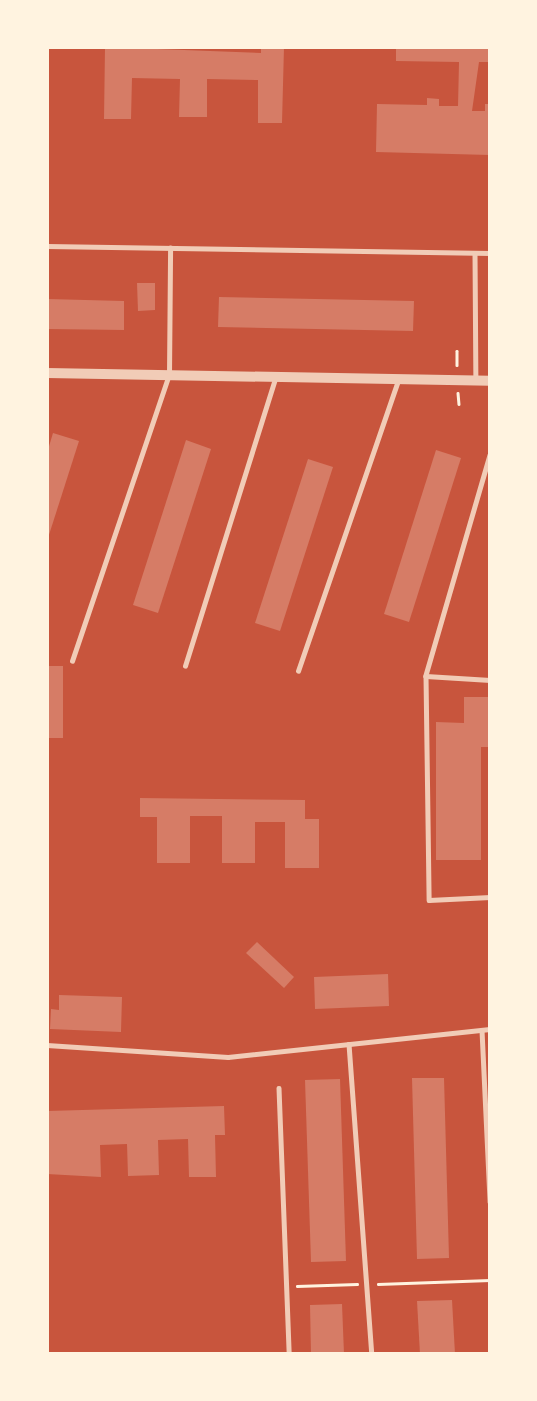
<!DOCTYPE html>
<style>
body{margin:0}
#map{position:relative;width:537px;height:1401px;overflow:hidden;background:#c8553d;font-family:"Source Sans 3",sans-serif}
div>[style]{position:absolute}
[style*='--x']{left:calc(var(--x)*1px);top:calc(var(--y)*1px);width:calc(var(--w)*1px);rotate:calc(var(--a)*1deg)}
.building>*{inset:0;background:#d67c66}
.path>*{height:2.5px;margin:-1.25px;padding:0 1.25px;transform-origin:1.25px;border-radius:1.25px;background:#fff3e0}
.service>*{height:4.5px;margin:-2.25px;padding:0 2.25px;transform-origin:2.25px;border-radius:2.25px;background:#f1ccb7}
.tertiary>*{height:10px;margin:-5px;padding:0 5px;transform-origin:5px;border-radius:5px;background:#f1ccb7}
span{translate:-50% -50%;white-space:nowrap;text-align:center;line-height:1.15;-webkit-text-stroke:5px #fff3e0;paint-order:stroke}
.frame{position:absolute;inset:0;border:49px solid #fff3e0;pointer-events:none}
</style>
<div id="map">
<div class="building">
<div style="clip-path:polygon(105px 47px,261px 53px,261px 47px,284px 47px,282px 123px,258px 123px,258px 80px,207px 79px,207px 117px,179px 117px,180px 79px,132px 78px,131px 119px,104px 119px)"></div>
<div style="clip-path:polygon(396px 47px,490px 47px,490px 62px,479px 62px,472px 111px,485px 111px,485px 104px,490px 104px,490px 155px,376px 152px,377px 104px,427px 105px,427px 98px,439px 99px,439px 106px,458px 106px,459px 62px,396px 61px)"></div>
<div style="clip-path:polygon(137px 283px,155px 283px,155px 310px,138px 311px)"></div>
<div style="clip-path:polygon(219px 297px,414px 301px,413px 331px,218px 327px)"></div>
<div style="clip-path:polygon(47px 299px,124px 301px,124px 330px,47px 329px)"></div>
<div style="clip-path:polygon(53px 433px,79px 441px,48px 538px,47px 453px)"></div>
<div style="clip-path:polygon(186px 440px,211px 449px,158px 613px,133px 605px)"></div>
<div style="clip-path:polygon(436px 450px,461px 458px,409px 622px,384px 614px)"></div>
<div style="clip-path:polygon(308px 459px,333px 467px,280px 631px,255px 623px)"></div>
<div style="clip-path:polygon(47px 666px,63px 666px,63px 738px,47px 738px)"></div>
<div style="clip-path:polygon(464px 697px,490px 697px,490px 747px,481px 747px,481px 860px,436px 860px,436px 722px,464px 723px)"></div>
<div style="clip-path:polygon(140px 798px,305px 800px,305px 819px,319px 819px,319px 868px,285px 868px,285px 822px,255px 822px,255px 863px,222px 863px,222px 816px,190px 816px,190px 863px,157px 863px,157px 817px,140px 817px)"></div>
<div style="clip-path:polygon(257px 942px,294px 977px,284px 988px,246px 953px)"></div>
<div style="clip-path:polygon(388px 974px,389px 1006px,315px 1009px,314px 977px)"></div>
<div style="clip-path:polygon(59px 995px,122px 997px,121px 1032px,50px 1029px,51px 1009px,59px 1010px)"></div>
<div style="clip-path:polygon(412px 1078px,444px 1078px,449px 1258px,417px 1259px)"></div>
<div style="clip-path:polygon(340px 1079px,346px 1261px,311px 1262px,305px 1080px)"></div>
<div style="clip-path:polygon(224px 1106px,225px 1135px,215px 1135px,216px 1177px,189px 1177px,188px 1139px,158px 1140px,159px 1175px,128px 1176px,127px 1144px,100px 1145px,101px 1177px,47px 1174px,47px 1111px)"></div>
<div style="clip-path:polygon(452px 1300px,455px 1354px,420px 1354px,417px 1301px)"></div>
<div style="clip-path:polygon(342px 1304px,344px 1354px,311px 1354px,310px 1305px)"></div>
</div>
<div class="path">
<div style="--x:457;--y:351;--w:14;--a:90"></div>
<div style="--x:458;--y:393;--w:11;--a:85"></div>
<div style="--x:378;--y:1284;--w:112;--a:-2"></div>
<div style="--x:297;--y:1286;--w:60;--a:-1.9"></div>
</div>
<div class="service">
<div style="--x:47;--y:246;--w:443;--a:0.9"></div>
<div style="--x:475;--y:253;--w:128;--a:89.6"></div>
<div style="--x:490;--y:455;--w:230;--a:106.2"></div>
<div style="--x:426;--y:676;--w:224;--a:89.2"></div>
<div style="--x:429;--y:900;--w:61;--a:-2.8"></div>
<div style="--x:72;--y:661;--w:302;--a:-71.3"></div>
<div style="--x:169;--y:375;--w:127;--a:-89.5"></div>
<div style="--x:185;--y:666;--w:302;--a:-72.6"></div>
<div style="--x:298;--y:671;--w:308;--a:-71"></div>
<div style="--x:426;--y:676;--w:64;--a:3.6"></div>
<div style="--x:482;--y:1030;--w:172;--a:87.3"></div>
<div style="--x:349;--y:1044;--w:311;--a:85.8"></div>
<div style="--x:47;--y:1045;--w:181;--a:3.8"></div>
<div style="--x:228;--y:1057;--w:263;--a:-6.1"></div>
<div style="--x:279;--y:1088;--w:266;--a:87.8"></div>
</div>
<div class="tertiary">
<div style="--x:47;--y:373;--w:443;--a:1"></div>
</div>
<div class="frame"></div>
</div>
